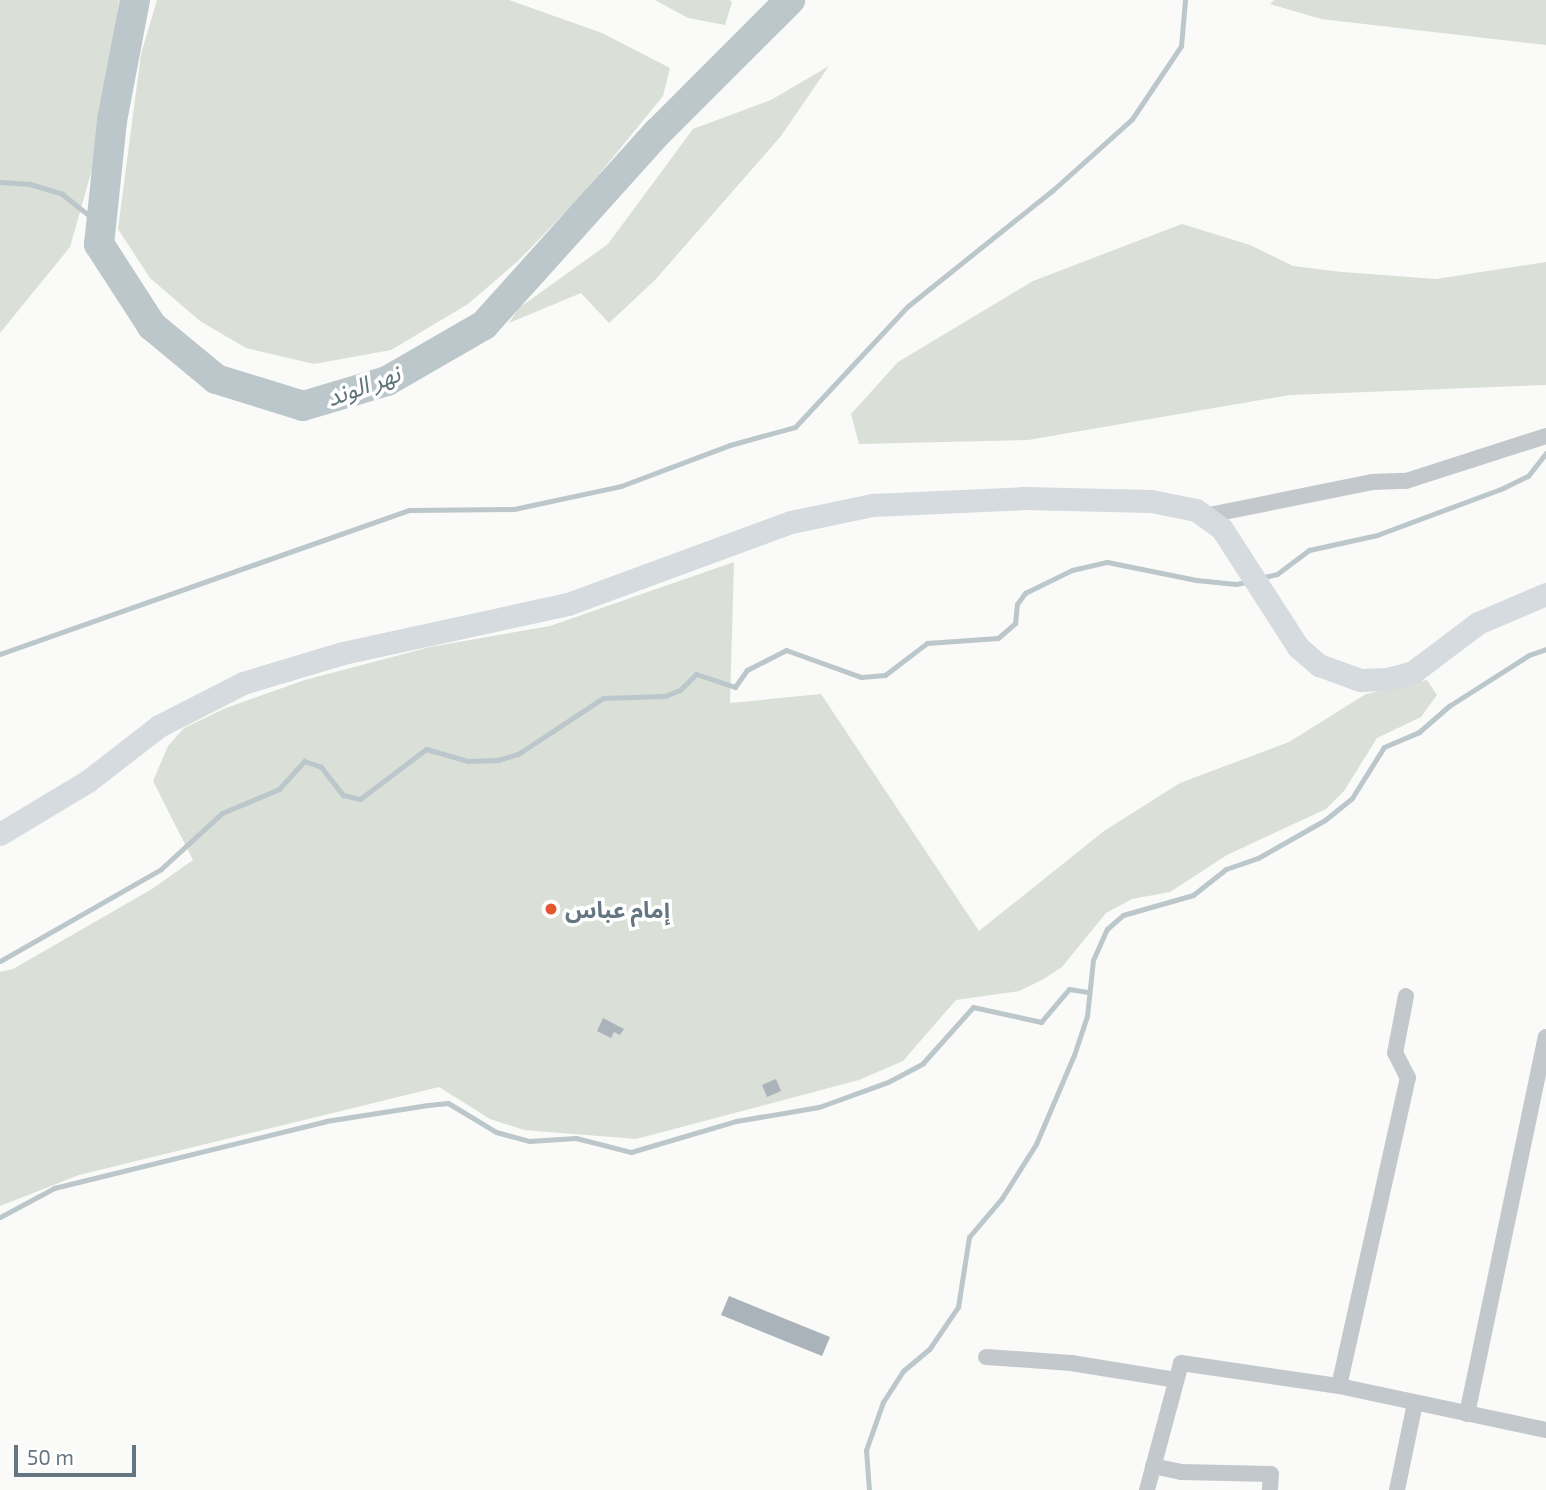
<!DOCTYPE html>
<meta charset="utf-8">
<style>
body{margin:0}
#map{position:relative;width:1546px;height:1490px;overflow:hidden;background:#fafaf8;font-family:"Exo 2","Noto Sans Arabic",sans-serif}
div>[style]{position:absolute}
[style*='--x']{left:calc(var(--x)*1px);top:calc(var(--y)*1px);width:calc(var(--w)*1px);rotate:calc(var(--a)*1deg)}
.green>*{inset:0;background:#dadfd7}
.stream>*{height:5px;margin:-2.5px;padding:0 2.5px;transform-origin:2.5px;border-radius:2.5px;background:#bbc7cb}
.river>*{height:30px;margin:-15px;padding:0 15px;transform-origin:15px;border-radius:15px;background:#bbc7cb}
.building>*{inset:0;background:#aab3b9}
.minor>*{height:16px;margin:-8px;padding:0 8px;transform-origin:8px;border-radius:8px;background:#c3c8cc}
.secondary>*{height:23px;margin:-11.5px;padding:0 11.5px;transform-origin:11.5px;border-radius:11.5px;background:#d6dbdf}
.dots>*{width:19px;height:19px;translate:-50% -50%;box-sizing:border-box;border:4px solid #fff;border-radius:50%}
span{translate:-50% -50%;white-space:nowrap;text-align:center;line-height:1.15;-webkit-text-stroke:7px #fff;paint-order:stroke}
.poi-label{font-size:23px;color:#657683;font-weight:700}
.left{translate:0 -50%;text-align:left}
.water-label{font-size:24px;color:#60757c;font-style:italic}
.scale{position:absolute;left:14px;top:1445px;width:122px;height:32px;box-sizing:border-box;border:4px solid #657683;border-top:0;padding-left:9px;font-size:21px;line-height:24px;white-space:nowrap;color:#657683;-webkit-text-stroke:5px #fff;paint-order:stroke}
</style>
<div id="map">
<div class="green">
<div style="clip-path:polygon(0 0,119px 0,97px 152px,70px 247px,0 333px)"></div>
<div style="clip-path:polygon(157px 0,509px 0,602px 33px,670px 68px,663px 96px,583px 194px,518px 261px,468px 304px,391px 350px,314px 364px,246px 348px,200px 321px,150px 278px,118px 229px,141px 54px)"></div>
<div style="clip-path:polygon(655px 0,729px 0,732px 2px,725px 25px,688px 18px)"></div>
<div style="clip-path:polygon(1274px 0,1546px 0,1546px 45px,1321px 19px,1270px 4px)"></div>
<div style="clip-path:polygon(829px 66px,781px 136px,655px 280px,609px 323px,581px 293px,509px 323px,519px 308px,608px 244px,693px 129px,771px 100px)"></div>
<div style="clip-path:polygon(1182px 224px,1250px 245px,1293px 266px,1342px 272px,1436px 279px,1546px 262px,1546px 385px,1290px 395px,1028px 440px,859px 444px,851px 414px,898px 362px,1033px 281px)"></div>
<div style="clip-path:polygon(734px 562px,730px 703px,821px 694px,979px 931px,1104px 831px,1180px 783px,1289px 742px,1366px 694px,1427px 680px,1437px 695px,1421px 717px,1377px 738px,1344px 791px,1326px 809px,1227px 855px,1170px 892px,1132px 899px,1106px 913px,1062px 967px,1042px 980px,1019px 991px,956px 1000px,903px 1061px,859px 1080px,636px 1139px,524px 1130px,490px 1119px,439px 1087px,79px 1175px,0 1206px,0 972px,13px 969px,152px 889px,193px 860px,153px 781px,168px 746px,184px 728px,226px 708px,305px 680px,430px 647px,550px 626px)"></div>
</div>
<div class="stream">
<div style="--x:0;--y:182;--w:30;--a:4"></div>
<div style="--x:30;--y:184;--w:34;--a:17"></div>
<div style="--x:62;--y:194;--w:50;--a:38.5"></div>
<div style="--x:1260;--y:578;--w:17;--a:-13"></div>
<div style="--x:1277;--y:574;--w:40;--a:-37"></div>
<div style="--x:1309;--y:550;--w:70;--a:-12.4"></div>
<div style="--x:1377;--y:535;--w:132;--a:-20.4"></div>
<div style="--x:1501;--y:489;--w:30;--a:-26"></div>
<div style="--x:1528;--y:476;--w:29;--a:-52"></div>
<div style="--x:0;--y:654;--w:434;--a:-19.4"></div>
<div style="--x:409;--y:510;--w:105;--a:-0.5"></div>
<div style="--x:514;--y:509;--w:109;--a:-12.1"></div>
<div style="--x:621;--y:486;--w:116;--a:-20.6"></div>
<div style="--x:730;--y:445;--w:67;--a:-15.5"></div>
<div style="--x:795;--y:427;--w:166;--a:-47"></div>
<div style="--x:908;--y:306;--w:186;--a:-38.7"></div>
<div style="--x:1053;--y:190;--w:106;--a:-41.9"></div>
<div style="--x:1132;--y:119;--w:88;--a:-56.1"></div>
<div style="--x:1181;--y:46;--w:46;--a:-85"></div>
<div style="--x:0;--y:961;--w:185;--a:-29.7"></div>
<div style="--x:161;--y:869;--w:83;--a:-42.6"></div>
<div style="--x:222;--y:813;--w:62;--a:-22.8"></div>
<div style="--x:279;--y:789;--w:38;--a:-48"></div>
<div style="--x:304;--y:761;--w:18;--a:19"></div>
<div style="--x:321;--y:767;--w:36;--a:52"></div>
<div style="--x:343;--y:795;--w:17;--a:13"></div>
<div style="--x:360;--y:799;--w:83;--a:-37.1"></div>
<div style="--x:426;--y:749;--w:44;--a:15.9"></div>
<div style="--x:468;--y:761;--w:30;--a:-2"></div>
<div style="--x:498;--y:760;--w:21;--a:-17"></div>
<div style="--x:518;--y:754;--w:102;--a:-33.4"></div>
<div style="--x:603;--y:698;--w:62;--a:-1.8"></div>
<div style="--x:665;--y:696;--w:16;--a:-22"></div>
<div style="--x:680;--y:690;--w:23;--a:-45"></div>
<div style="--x:696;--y:674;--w:41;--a:18.4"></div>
<div style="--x:735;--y:687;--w:21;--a:-55"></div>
<div style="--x:747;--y:670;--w:44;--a:-27.1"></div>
<div style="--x:786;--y:650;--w:80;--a:19.8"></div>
<div style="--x:861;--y:677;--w:24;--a:-5"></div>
<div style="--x:885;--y:675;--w:53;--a:-37.3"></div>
<div style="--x:927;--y:643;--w:71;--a:-4"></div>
<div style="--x:998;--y:638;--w:23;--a:-41"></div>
<div style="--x:1015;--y:623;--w:19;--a:-84"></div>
<div style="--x:1017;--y:604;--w:14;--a:-54"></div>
<div style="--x:1025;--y:593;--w:52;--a:-26.1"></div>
<div style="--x:1072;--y:570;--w:36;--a:-13"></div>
<div style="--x:1107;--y:562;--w:91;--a:11.4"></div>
<div style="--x:1196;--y:580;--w:40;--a:5.7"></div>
<div style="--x:1236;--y:584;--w:14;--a:-12"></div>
<div style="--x:0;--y:1217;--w:61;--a:-28.2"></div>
<div style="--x:54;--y:1188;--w:280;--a:-13.8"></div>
<div style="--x:326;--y:1121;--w:103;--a:-8.9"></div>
<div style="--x:428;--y:1105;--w:20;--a:-6"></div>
<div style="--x:448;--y:1103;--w:56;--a:31.1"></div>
<div style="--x:496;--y:1132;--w:34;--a:15"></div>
<div style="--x:529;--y:1141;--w:47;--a:-3.7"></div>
<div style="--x:576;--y:1138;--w:57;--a:14.3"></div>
<div style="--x:631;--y:1152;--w:109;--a:-16.4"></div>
<div style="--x:736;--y:1121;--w:84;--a:-9.6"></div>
<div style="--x:819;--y:1107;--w:73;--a:-19.9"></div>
<div style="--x:888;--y:1082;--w:40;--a:-28"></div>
<div style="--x:923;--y:1063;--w:75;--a:-48.2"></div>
<div style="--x:973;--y:1007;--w:70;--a:12.4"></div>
<div style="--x:1041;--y:1022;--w:43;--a:-49.7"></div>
<div style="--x:1069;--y:989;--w:20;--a:9"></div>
<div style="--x:869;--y:1490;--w:40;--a:-94.3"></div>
<div style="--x:866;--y:1450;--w:51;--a:-70.5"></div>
<div style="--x:883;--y:1402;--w:37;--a:-57"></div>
<div style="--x:903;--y:1371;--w:35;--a:-40"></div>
<div style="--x:930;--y:1348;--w:50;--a:-55.7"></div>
<div style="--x:958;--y:1307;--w:71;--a:-81.1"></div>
<div style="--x:969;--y:1237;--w:51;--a:-49.8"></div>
<div style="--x:1002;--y:1198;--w:64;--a:-57.8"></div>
<div style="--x:1036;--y:1144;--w:97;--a:-66.9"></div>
<div style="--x:1074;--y:1055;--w:41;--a:-71.6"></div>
<div style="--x:1087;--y:1016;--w:56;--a:-83.9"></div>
<div style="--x:1093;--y:960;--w:34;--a:-66"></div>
<div style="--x:1107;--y:929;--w:21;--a:-41"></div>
<div style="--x:1123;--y:915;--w:73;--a:-15.9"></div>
<div style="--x:1193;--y:895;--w:42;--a:-38.2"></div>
<div style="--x:1226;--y:869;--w:34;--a:-19"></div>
<div style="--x:1258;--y:858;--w:77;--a:-29.6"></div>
<div style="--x:1325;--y:820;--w:35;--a:-39"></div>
<div style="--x:1352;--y:798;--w:60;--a:-57.9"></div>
<div style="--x:1384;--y:747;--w:38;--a:-23"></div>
<div style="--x:1419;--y:732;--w:40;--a:-41"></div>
<div style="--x:1449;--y:706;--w:95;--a:-32.5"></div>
<div style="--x:1529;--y:655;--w:18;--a:-19"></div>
</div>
<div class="river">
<div style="--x:135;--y:0;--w:123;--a:100.8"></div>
<div style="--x:112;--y:121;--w:124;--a:96"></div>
<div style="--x:99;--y:244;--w:98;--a:57.1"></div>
<div style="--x:152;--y:326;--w:83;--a:39.6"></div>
<div style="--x:216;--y:379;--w:91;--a:17.2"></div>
<div style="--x:303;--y:406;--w:88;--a:-16.6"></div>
<div style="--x:387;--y:381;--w:112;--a:-30"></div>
<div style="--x:484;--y:325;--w:260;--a:-48"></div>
<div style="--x:658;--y:132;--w:187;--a:-45"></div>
</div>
<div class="building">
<div style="clip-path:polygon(603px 1018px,624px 1029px,620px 1035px,614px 1032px,611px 1038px,597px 1031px)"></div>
<div style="clip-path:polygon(776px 1079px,781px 1091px,767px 1097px,762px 1085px)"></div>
<div style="clip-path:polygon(729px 1296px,830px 1337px,822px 1356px,721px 1315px)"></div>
</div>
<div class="minor">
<div style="--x:1204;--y:516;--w:171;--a:-11.4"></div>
<div style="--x:1372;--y:482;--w:34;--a:-2"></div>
<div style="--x:1406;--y:481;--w:147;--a:-17.8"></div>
<div style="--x:986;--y:1357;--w:85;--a:4"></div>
<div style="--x:1071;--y:1363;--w:106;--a:9.2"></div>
<div style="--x:1339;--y:1386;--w:316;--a:-77.4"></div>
<div style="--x:1408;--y:1078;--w:28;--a:-117"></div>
<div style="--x:1395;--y:1053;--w:58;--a:-79.1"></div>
<div style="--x:1467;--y:1414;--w:385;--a:-78.2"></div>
<div style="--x:1153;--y:1466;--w:29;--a:12"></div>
<div style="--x:1181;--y:1472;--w:90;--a:1.3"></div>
<div style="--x:1271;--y:1474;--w:16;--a:94"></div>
<div style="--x:1147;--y:1490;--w:131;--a:-75"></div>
<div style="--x:1181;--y:1363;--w:160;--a:8.3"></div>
<div style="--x:1339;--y:1386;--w:212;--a:12"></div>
<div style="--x:1397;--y:1490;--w:89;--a:-78.3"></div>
</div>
<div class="secondary">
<div style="--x:0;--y:834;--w:103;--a:-31.1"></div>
<div style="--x:88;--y:781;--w:90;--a:-37.8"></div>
<div style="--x:159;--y:726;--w:94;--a:-27.1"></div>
<div style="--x:243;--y:683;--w:104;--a:-16.7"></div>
<div style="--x:343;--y:653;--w:230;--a:-12.3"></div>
<div style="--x:568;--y:604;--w:238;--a:-20.2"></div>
<div style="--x:791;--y:522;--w:83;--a:-11.9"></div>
<div style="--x:872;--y:505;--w:152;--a:-2.6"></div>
<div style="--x:1024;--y:498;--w:127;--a:1.4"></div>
<div style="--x:1151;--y:501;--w:46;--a:11.3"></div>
<div style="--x:1196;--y:510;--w:32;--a:36"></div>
<div style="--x:1222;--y:529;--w:140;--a:57.2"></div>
<div style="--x:1298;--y:647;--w:28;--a:41"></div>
<div style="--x:1319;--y:665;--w:44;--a:20.1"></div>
<div style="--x:1360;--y:680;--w:27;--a:-2"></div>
<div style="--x:1387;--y:679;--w:27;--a:-15"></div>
<div style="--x:1413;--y:672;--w:81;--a:-37"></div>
<div style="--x:1478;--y:623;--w:74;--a:-23.1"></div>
</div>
<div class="dots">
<div style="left:551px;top:909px;background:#e4572e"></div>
</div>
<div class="poi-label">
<span class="left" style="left:565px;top:909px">إمام عباس</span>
</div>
<div class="water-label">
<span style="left:363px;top:385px;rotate:-20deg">نهر الوند</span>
</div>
<div class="scale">50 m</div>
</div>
